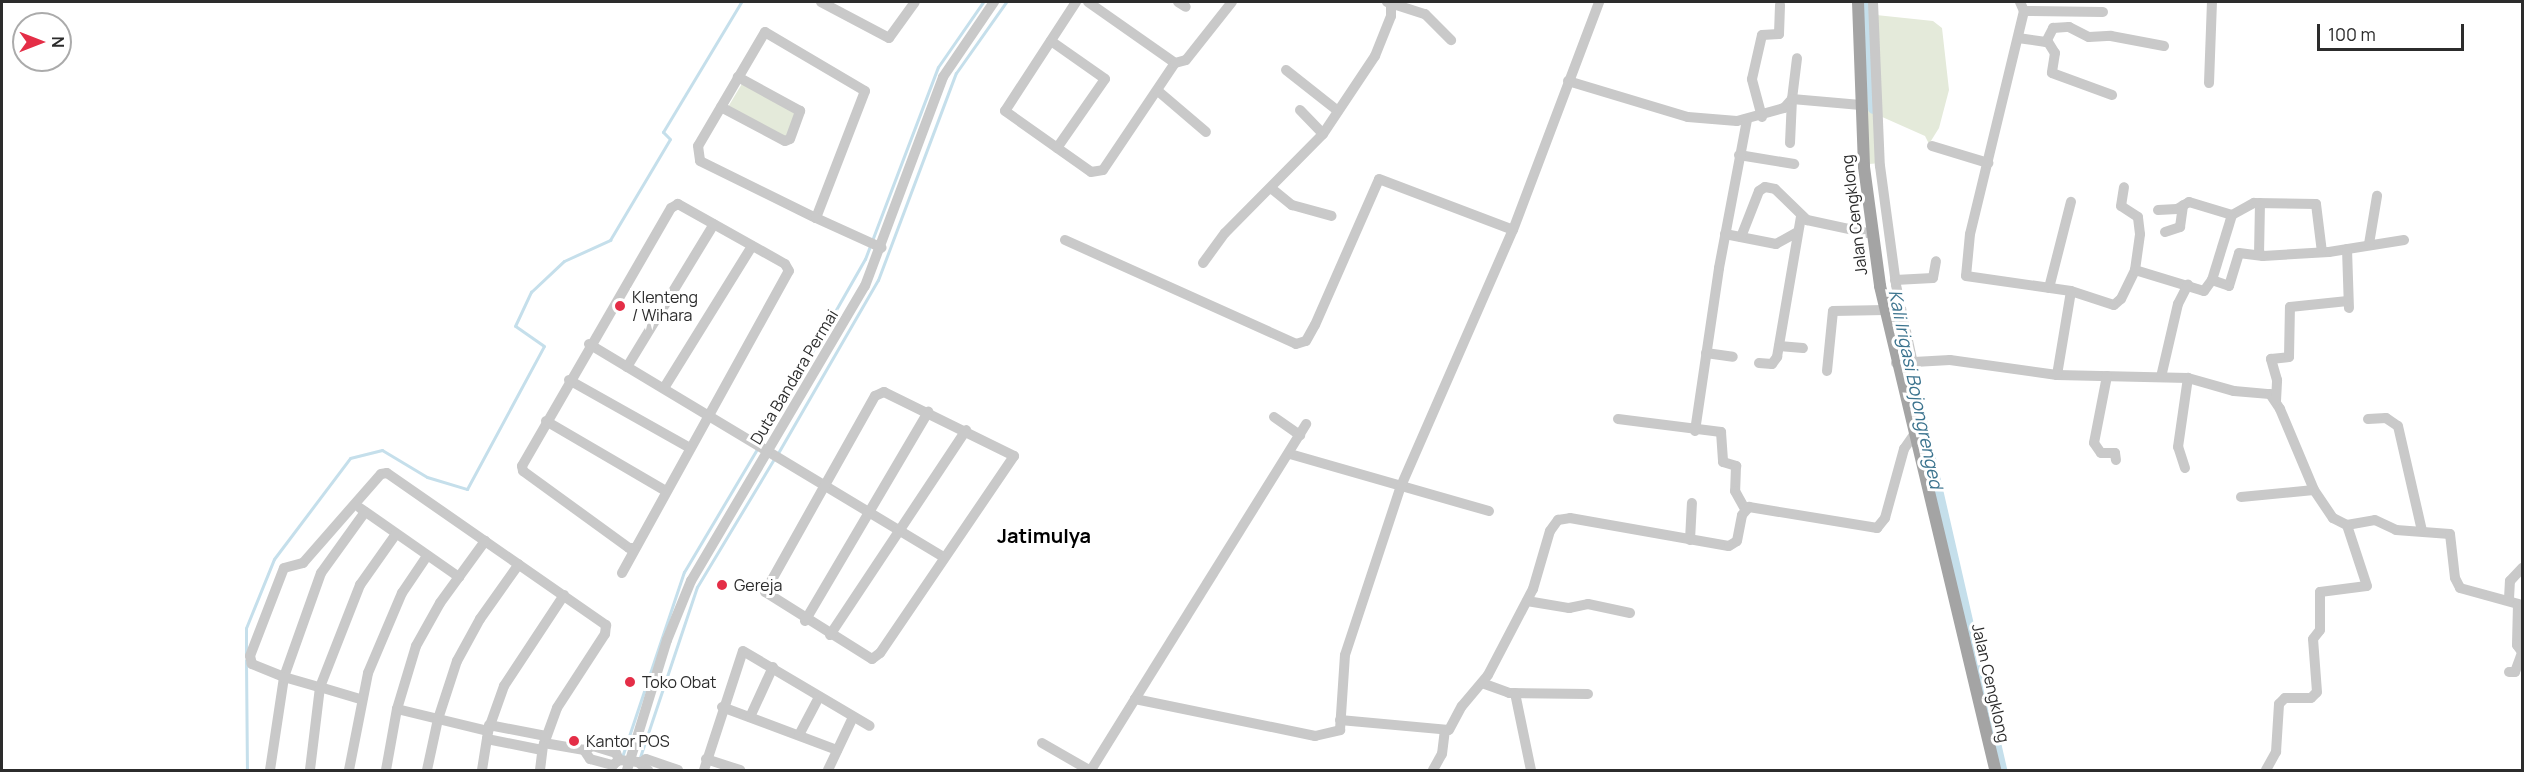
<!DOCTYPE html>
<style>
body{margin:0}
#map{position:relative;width:2524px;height:772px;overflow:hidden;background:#fff;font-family:Manrope,sans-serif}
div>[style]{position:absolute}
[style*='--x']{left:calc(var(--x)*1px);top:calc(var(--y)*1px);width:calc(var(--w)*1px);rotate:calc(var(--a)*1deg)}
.green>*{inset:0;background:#e4eada}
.stream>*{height:3px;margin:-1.5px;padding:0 1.5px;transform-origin:1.5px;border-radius:1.5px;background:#c5dfeb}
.canal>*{height:10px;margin:-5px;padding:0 5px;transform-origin:5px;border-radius:5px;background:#c5dfeb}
.minor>*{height:10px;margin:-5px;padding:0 5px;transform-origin:5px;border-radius:5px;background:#c9c9c9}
.major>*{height:12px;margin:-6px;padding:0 6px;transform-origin:6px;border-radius:6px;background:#a4a4a4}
.dots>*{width:16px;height:16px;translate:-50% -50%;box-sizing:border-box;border:3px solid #fff;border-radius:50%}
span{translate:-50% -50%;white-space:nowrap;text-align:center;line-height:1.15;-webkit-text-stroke:6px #fff;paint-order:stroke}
.street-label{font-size:16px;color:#2c2c2c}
.poi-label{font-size:16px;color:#2c2c2c}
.left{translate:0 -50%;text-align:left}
.water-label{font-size:18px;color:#3b738e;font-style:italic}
.quarter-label{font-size:20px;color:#000;font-weight:700}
.frame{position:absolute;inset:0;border:3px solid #2c2c2c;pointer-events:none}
.north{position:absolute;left:12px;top:12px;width:60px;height:60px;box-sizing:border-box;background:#fff;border:2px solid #ababab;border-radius:50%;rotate:90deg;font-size:16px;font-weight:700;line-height:24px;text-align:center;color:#2c2c2c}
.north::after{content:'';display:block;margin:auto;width:21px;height:27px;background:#e42e47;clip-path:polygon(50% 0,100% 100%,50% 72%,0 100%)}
.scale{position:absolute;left:2317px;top:24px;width:147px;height:27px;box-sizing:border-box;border:3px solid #2c2c2c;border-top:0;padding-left:8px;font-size:18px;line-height:21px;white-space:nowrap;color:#2c2c2c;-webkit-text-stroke:4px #fff;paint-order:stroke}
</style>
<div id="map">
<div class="green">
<div style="clip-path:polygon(1876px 15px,1933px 21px,1942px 28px,1949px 90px,1939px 128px,1929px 144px,1925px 136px,1880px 116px,1882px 163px,1869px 164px,1864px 16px)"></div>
<div style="clip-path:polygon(743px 82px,800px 116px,786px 140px,728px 107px)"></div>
</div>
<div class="stream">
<div style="--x:760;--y:443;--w:212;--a:-60.3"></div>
<div style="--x:865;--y:259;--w:205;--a:-69.2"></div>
<div style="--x:938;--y:67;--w:79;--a:-55.3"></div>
<div style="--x:778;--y:453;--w:200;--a:-60"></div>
<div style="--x:878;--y:280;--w:221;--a:-69.4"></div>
<div style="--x:956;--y:73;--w:87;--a:-54.8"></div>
<div style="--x:246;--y:654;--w:26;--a:-90"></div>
<div style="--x:246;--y:628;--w:74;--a:-67.9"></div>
<div style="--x:274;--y:559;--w:126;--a:-53"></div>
<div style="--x:350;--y:458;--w:33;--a:-14"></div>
<div style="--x:382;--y:450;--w:52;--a:31"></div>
<div style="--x:427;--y:477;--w:42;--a:16.7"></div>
<div style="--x:467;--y:489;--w:162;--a:-61.7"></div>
<div style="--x:544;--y:346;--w:35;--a:-145"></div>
<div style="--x:515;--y:326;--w:38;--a:-65"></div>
<div style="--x:531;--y:292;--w:45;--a:-43.2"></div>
<div style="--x:564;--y:261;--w:51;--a:-24.5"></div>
<div style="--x:610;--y:240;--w:117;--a:-59.3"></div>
<div style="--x:670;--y:139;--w:10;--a:-135"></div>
<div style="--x:663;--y:132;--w:152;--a:-59"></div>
<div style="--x:246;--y:660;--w:110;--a:89.5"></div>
<div style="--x:622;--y:757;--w:195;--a:-71.5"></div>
<div style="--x:684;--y:572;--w:143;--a:-59.3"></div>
<div style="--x:639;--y:760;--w:182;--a:-71.5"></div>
<div style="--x:697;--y:587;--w:149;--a:-59"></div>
</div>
<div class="canal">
<div style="--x:1867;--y:2;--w:107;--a:86.8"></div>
<div style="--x:1898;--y:315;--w:467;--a:77.1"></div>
</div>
<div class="minor">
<div style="--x:821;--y:2;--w:77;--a:27.9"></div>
<div style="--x:889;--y:38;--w:44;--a:-54.2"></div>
<div style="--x:1076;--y:2;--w:130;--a:123.1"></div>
<div style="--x:1005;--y:111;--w:105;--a:35.3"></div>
<div style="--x:1091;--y:172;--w:12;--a:-9"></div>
<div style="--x:1103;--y:170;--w:129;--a:-56.1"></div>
<div style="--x:1088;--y:2;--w:106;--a:35"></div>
<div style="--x:1175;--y:63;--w:11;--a:-15"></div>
<div style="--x:1186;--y:60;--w:74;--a:-51.6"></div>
<div style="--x:1178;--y:2;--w:9;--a:32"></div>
<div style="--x:1387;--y:2;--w:40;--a:18"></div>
<div style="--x:1425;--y:14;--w:37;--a:45"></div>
<div style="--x:1873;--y:2;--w:164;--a:87.6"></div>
<div style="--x:1880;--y:166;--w:120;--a:82.3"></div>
<div style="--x:1896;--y:285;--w:76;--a:77.8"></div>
<div style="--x:2020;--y:2;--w:10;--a:66"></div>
<div style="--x:2024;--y:11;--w:229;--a:103.6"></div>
<div style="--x:1970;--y:234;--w:42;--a:95.4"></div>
<div style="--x:1966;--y:276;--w:106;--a:8.1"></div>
<div style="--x:2071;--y:291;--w:45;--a:18"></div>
<div style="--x:2114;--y:305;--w:9;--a:-41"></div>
<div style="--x:2121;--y:299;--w:32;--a:-64"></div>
<div style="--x:2135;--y:270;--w:36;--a:-82"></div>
<div style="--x:2140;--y:234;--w:17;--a:-97"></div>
<div style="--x:2138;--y:217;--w:20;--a:-147"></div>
<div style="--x:2121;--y:206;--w:19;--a:-81"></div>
<div style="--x:2024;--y:11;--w:79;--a:0.7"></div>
<div style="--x:2018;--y:38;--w:30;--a:8"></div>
<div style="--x:2048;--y:42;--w:13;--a:58"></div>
<div style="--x:2055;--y:53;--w:20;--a:99"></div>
<div style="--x:2052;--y:73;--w:64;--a:20.1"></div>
<div style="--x:1051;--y:41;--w:66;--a:35.1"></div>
<div style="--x:1105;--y:79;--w:84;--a:124.8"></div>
<div style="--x:2046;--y:42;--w:16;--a:-63"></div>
<div style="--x:2053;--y:28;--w:16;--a:-4"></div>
<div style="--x:2069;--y:27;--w:22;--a:27"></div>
<div style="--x:2089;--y:37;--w:22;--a:-3"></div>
<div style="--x:2111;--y:36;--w:54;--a:10.7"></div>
<div style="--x:1286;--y:70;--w:66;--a:38.3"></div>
<div style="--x:1568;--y:81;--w:125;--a:16.7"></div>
<div style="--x:1688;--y:117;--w:49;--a:4.7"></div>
<div style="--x:1737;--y:121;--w:49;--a:-15.5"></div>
<div style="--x:1784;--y:108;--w:12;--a:-48"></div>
<div style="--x:1792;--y:99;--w:41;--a:-83"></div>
<div style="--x:2209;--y:83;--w:81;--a:-87.9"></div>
<div style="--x:1158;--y:91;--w:63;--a:40.5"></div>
<div style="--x:721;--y:107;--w:72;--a:28"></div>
<div style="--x:785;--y:141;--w:5;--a:-22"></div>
<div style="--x:790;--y:139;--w:30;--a:-70"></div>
<div style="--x:800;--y:111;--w:71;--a:-151.3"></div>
<div style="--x:1300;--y:110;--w:33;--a:46"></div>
<div style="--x:1762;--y:117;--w:39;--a:-105"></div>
<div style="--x:1752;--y:79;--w:45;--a:-77.2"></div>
<div style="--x:1762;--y:35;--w:17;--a:-3"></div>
<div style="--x:1779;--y:34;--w:29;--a:-88"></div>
<div style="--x:1790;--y:143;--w:44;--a:-87.4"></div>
<div style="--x:1792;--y:99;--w:69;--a:5"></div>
<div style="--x:1932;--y:146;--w:59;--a:16.9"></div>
<div style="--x:1739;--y:155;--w:56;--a:9.3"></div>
<div style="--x:1272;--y:189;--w:26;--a:39"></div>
<div style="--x:1292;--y:205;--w:41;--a:15.4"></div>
<div style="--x:2260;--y:203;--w:50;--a:91.1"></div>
<div style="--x:2259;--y:253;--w:5;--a:37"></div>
<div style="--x:2263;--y:256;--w:66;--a:-3.5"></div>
<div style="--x:2329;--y:252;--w:76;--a:-9.1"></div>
<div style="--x:2158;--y:210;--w:19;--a:-3"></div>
<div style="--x:2177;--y:209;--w:14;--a:-30"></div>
<div style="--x:2189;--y:202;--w:45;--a:16.8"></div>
<div style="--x:816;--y:218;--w:136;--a:-68.9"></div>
<div style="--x:865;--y:91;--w:116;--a:-149.5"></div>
<div style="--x:765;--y:32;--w:132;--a:120.4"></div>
<div style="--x:698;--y:146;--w:15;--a:82"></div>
<div style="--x:700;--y:161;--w:129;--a:26.2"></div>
<div style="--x:816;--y:218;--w:72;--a:24.4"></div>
<div style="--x:2165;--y:232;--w:16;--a:-18"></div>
<div style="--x:2180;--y:227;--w:22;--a:-82"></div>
<div style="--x:1725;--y:234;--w:52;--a:11.1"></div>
<div style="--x:1776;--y:244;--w:25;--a:-29"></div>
<div style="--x:1741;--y:237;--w:49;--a:-68.6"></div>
<div style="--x:1759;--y:191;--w:7;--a:-34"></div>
<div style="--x:1765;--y:187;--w:10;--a:11"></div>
<div style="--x:1775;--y:189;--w:45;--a:44.1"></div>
<div style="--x:1807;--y:220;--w:66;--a:12.2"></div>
<div style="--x:1065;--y:240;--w:253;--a:24.2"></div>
<div style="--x:1296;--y:344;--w:10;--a:-17"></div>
<div style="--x:1306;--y:341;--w:18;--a:-61"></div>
<div style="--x:1315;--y:325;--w:159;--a:-66.3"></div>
<div style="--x:1379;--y:179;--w:143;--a:20.8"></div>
<div style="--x:2369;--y:244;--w:49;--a:-80.5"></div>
<div style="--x:2347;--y:249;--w:59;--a:88.1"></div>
<div style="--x:1203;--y:263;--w:37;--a:-54"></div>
<div style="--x:1225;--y:233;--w:139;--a:-45.3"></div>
<div style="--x:1323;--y:134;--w:94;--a:-56.3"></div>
<div style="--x:1375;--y:56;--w:43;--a:-68.2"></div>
<div style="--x:1391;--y:16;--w:14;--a:-90"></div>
<div style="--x:2135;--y:270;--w:72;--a:16.9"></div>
<div style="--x:2204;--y:291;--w:14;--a:-54"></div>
<div style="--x:2212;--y:280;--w:18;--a:19"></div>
<div style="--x:2229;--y:286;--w:34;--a:-73"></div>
<div style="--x:2239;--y:253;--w:24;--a:7"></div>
<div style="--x:1895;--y:280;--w:38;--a:-3"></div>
<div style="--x:1933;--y:278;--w:17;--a:-80"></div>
<div style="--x:2212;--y:280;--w:68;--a:-72.9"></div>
<div style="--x:2232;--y:215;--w:25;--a:-29"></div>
<div style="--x:2254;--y:203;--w:62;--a:0.9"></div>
<div style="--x:2316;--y:204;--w:48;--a:82.9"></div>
<div style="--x:2049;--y:288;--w:89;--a:-75.7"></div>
<div style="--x:589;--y:344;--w:413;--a:31"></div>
<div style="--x:1779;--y:346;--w:24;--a:5"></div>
<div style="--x:1706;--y:353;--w:27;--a:8"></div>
<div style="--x:1759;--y:363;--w:13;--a:4"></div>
<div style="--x:1772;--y:364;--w:9;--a:-54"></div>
<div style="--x:1777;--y:357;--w:143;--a:-80.3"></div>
<div style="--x:1896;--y:363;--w:54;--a:-3.2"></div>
<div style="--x:1950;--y:360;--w:108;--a:8"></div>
<div style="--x:2057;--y:375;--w:131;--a:1.3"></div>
<div style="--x:2188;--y:378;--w:48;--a:15.8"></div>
<div style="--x:2234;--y:391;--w:36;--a:5"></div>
<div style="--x:2270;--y:394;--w:18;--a:56"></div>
<div style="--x:2280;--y:409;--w:88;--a:67.2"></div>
<div style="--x:2314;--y:490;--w:34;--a:56"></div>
<div style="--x:2333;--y:518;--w:16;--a:27"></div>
<div style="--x:2347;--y:525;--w:28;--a:-10"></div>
<div style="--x:2375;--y:520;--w:23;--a:25"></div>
<div style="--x:2396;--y:530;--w:54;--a:4.2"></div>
<div style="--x:2450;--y:534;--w:44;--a:83.5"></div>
<div style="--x:2455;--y:578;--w:11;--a:63"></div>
<div style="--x:2460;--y:588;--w:60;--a:15.4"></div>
<div style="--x:2518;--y:604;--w:41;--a:91.4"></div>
<div style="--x:2517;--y:645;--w:9;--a:54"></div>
<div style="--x:627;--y:367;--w:167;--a:-58.7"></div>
<div style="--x:1827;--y:371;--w:60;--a:-84.3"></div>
<div style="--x:1833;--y:311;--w:52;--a:-1.1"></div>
<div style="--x:2057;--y:375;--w:85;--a:-80.5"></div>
<div style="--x:2107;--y:376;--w:68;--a:101"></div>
<div style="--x:2094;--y:443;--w:12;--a:55"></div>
<div style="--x:2101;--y:453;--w:14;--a:0"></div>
<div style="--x:2115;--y:453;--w:7;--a:82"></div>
<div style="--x:2161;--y:377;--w:75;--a:-76.9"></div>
<div style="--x:2178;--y:304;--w:22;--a:-63"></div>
<div style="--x:569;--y:380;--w:139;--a:29.3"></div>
<div style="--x:664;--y:388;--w:167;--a:-58.2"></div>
<div style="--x:884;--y:392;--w:145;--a:26.2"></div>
<div style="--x:1014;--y:456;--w:238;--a:124.2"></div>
<div style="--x:880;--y:653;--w:10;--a:143"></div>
<div style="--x:872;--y:659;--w:126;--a:-147.9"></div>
<div style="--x:765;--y:592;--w:225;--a:-60.7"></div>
<div style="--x:875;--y:396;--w:10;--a:-24"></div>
<div style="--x:2276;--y:401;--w:21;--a:-87"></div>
<div style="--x:2277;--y:380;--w:22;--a:-106"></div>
<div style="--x:2271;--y:359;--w:18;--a:-6"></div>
<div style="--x:2289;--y:357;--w:50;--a:-88.9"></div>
<div style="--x:2290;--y:307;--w:58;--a:-5.9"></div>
<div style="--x:1274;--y:417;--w:32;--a:35"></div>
<div style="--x:1618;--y:419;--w:104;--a:7.2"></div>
<div style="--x:1721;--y:432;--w:30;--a:86"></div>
<div style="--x:1723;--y:462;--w:14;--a:17"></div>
<div style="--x:1736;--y:466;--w:25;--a:92"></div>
<div style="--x:1735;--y:491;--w:21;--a:61"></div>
<div style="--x:2368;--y:419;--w:18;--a:-3"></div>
<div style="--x:2386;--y:418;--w:14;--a:34"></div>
<div style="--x:2398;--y:426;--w:108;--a:77.1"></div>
<div style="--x:546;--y:421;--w:139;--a:30.3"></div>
<div style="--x:1695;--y:431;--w:165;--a:-81.6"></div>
<div style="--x:1719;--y:268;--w:151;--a:-79.3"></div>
<div style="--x:1290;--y:454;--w:207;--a:16"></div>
<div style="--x:2185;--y:468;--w:22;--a:-108"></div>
<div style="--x:2178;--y:447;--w:70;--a:-81.8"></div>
<div style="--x:2241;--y:497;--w:73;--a:-5.5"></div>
<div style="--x:360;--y:508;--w:121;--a:34.9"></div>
<div style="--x:365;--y:512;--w:75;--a:125.8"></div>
<div style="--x:321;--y:573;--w:110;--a:109.6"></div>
<div style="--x:284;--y:677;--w:35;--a:-158"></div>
<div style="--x:252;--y:664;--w:8;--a:-104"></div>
<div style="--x:250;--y:656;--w:94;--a:-68.9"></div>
<div style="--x:284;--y:568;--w:20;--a:-15"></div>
<div style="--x:303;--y:563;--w:118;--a:-48.8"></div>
<div style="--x:381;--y:474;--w:6;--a:-9"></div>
<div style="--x:387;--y:473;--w:267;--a:34.8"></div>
<div style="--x:606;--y:625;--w:9;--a:96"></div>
<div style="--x:605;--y:634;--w:88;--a:123"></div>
<div style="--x:557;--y:708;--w:37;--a:110"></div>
<div style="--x:544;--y:743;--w:41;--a:9.9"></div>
<div style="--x:584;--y:750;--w:10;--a:-24"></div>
<div style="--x:593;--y:746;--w:24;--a:17"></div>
<div style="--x:616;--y:753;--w:8;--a:67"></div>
<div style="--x:1690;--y:540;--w:37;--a:-87"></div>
<div style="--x:622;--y:573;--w:345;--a:-61.1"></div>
<div style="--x:789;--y:271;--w:8;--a:-120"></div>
<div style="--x:785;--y:264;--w:123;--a:-150.7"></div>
<div style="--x:678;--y:204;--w:8;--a:150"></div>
<div style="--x:671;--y:208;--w:298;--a:120"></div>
<div style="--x:522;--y:466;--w:5;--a:79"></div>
<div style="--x:523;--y:471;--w:131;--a:36"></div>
<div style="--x:629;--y:548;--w:5;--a:0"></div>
<div style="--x:2509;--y:599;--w:18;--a:-87"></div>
<div style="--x:2510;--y:581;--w:18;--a:-47"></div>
<div style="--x:1527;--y:601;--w:43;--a:9.5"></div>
<div style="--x:1569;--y:608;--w:19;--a:-12"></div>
<div style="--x:1588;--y:604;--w:43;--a:12.1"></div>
<div style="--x:805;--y:621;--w:243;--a:-59.5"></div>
<div style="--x:830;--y:635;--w:246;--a:-56.4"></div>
<div style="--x:2509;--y:672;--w:6;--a:0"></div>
<div style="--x:2515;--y:672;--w:20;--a:-70"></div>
<div style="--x:1482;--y:683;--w:29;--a:20"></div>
<div style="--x:1509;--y:693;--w:79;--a:0.7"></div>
<div style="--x:1515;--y:693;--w:79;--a:78.3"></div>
<div style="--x:360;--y:699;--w:42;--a:-163.3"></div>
<div style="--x:320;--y:687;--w:110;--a:-68.6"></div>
<div style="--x:360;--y:585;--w:62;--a:-54.8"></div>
<div style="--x:1135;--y:699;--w:324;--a:-58.1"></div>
<div style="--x:722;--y:707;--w:123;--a:20.5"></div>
<div style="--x:397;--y:709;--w:94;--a:13.6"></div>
<div style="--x:750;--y:717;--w:55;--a:-65.3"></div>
<div style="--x:1340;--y:720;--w:109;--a:5.2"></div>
<div style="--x:1449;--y:730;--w:27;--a:-62"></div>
<div style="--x:1462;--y:706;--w:40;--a:-50"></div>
<div style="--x:1488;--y:675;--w:97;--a:-62.4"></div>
<div style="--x:1533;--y:589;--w:60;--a:-73.7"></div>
<div style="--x:1550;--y:531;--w:14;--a:-54"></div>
<div style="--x:1558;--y:520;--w:12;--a:-9"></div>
<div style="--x:1570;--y:518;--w:161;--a:10"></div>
<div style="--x:1729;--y:546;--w:9;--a:-32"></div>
<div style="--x:1737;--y:541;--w:26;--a:-79"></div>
<div style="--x:1742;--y:515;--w:11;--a:-49"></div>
<div style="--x:1749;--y:507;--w:130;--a:9.3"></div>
<div style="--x:1877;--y:528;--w:13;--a:-51"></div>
<div style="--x:1885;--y:518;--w:72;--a:-74.6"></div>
<div style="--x:1904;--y:449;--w:16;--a:-55"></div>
<div style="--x:489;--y:725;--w:58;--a:10.9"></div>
<div style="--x:799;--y:735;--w:43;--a:-62.2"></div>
<div style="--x:487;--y:739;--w:56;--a:11.3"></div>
<div style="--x:1042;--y:743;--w:54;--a:29.9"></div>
<div style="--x:584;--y:750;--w:11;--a:56"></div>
<div style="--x:590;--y:759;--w:24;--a:15"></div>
<div style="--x:613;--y:765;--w:8;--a:-40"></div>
<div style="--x:619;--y:760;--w:19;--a:6"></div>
<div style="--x:638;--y:762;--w:13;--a:39"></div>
<div style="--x:706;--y:759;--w:36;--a:18"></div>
<div style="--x:641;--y:763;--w:6;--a:-39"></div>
<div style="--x:646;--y:759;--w:34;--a:19"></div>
<div style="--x:270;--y:770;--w:94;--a:-81.4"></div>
<div style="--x:284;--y:677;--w:37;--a:16"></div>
<div style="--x:320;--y:687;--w:84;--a:96.9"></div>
<div style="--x:349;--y:770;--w:99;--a:-78.9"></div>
<div style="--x:368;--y:673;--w:87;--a:-67"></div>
<div style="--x:402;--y:593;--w:45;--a:-56"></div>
<div style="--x:386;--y:770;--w:62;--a:-79.8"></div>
<div style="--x:397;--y:709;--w:66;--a:-73.2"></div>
<div style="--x:416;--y:646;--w:49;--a:-60.8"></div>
<div style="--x:440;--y:603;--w:77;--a:-54"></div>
<div style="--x:427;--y:770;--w:52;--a:-77.8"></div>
<div style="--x:438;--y:719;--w:61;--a:-71.9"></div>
<div style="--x:457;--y:661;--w:48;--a:-61.3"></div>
<div style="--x:480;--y:619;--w:67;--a:-54.7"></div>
<div style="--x:482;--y:770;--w:39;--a:-81"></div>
<div style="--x:488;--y:731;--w:48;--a:-70.4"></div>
<div style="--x:504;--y:686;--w:109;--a:-56.6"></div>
<div style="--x:540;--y:770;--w:24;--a:-83"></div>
<div style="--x:627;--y:770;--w:136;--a:-72.9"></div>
<div style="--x:667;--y:640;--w:64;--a:-67.9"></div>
<div style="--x:691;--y:581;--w:342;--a:-59.5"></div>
<div style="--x:865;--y:286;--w:223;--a:-69.5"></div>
<div style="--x:943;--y:77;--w:91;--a:-55.8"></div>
<div style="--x:704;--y:770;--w:125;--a:-71.9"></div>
<div style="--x:743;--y:651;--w:147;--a:30.6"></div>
<div style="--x:828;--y:770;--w:59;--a:-64.7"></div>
<div style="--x:1091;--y:770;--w:84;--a:-58.2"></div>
<div style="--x:1135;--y:699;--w:184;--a:11.6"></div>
<div style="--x:1315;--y:736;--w:26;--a:-13"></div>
<div style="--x:1340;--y:730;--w:75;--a:-86.2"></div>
<div style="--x:1345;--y:655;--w:178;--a:-71.7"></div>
<div style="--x:1401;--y:486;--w:279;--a:-66.4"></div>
<div style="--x:1513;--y:230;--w:244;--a:-69.3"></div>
<div style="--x:1433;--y:770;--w:18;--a:-61"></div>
<div style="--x:1442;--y:754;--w:23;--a:-83"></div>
<div style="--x:2266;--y:770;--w:21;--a:-61"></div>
<div style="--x:2276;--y:752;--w:48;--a:-86.4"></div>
<div style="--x:2279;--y:704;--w:8;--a:-45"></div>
<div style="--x:2285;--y:698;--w:26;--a:0"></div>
<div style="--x:2311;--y:698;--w:8;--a:-45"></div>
<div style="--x:2317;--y:692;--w:53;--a:-94.3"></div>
<div style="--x:2313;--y:639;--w:11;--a:-52"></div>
<div style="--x:2320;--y:630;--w:38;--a:-90"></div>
<div style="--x:2320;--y:592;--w:47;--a:-7.3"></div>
<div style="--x:2367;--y:586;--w:64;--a:-108.2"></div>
</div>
<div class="major">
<div style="--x:1858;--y:2;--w:165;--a:87.9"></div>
<div style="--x:1864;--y:167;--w:120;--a:82.3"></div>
<div style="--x:1880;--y:286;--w:497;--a:76.6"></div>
</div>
<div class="dots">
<div style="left:620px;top:306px;background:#e42e47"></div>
<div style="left:722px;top:585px;background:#e42e47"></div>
<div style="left:630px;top:682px;background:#e42e47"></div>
<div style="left:574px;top:741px;background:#e42e47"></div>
</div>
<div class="street-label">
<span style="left:1854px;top:215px;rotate:-97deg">Jalan Cengklong</span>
<span style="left:794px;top:377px;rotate:-59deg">Duta Bandara Permai</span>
<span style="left:1991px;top:683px;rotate:77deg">Jalan Cengklong</span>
</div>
<div class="poi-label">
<span class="left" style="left:632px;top:306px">Klenteng<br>/ Wihara</span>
<span class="left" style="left:734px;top:585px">Gereja</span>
<span class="left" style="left:642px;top:682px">Toko Obat</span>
<span class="left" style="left:586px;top:741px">Kantor POS</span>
</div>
<div class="water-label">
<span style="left:1916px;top:389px;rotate:78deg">Kali Irigasi Bojongrenged</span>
</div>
<div class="quarter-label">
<span style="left:1044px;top:535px">Jatimulya</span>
</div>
<div class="frame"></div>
<div class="north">N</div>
<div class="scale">100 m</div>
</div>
